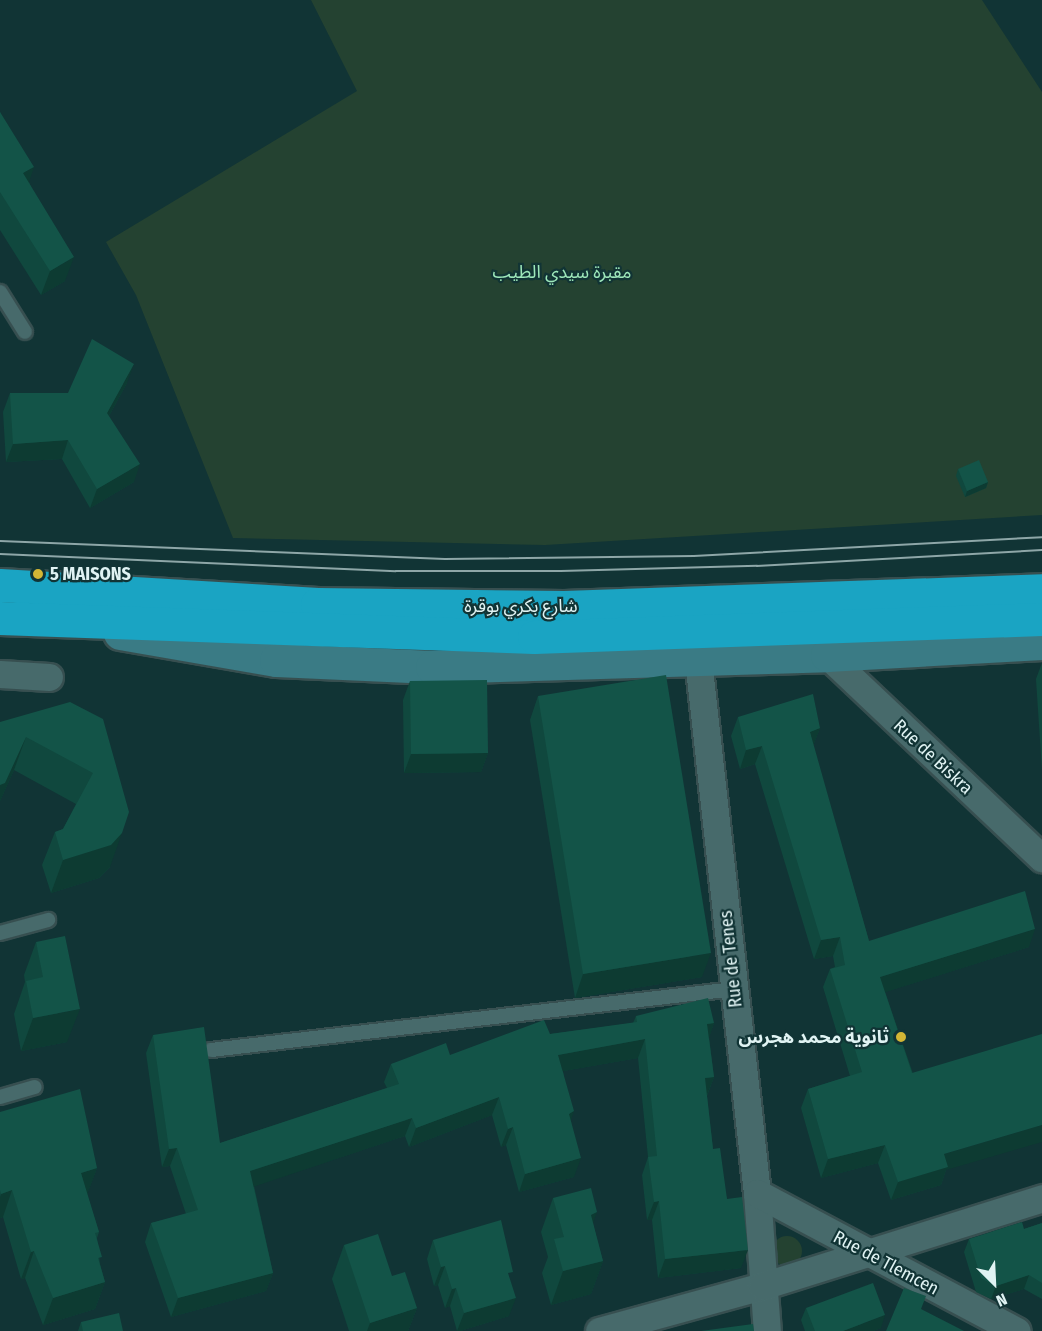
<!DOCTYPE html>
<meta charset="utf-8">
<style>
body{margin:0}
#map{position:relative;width:1042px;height:1331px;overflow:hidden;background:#113435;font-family:"Fira Sans Condensed","Noto Sans Arabic",sans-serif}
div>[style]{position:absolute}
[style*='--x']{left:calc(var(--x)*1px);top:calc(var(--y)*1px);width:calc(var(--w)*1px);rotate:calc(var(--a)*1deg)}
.green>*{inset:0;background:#244231}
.round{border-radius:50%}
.roads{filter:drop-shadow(2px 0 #374f50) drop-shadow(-2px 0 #374f50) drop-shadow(0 2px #374f50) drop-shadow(0 -2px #374f50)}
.lane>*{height:14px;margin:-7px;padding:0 7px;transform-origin:7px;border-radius:7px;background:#476a6b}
.street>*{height:27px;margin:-13.5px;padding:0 13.5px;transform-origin:13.5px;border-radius:13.5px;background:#476a6b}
.secondary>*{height:33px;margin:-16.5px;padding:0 16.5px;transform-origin:16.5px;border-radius:16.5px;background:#3a7b85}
.highway>*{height:33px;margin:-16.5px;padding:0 16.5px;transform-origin:16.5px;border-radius:16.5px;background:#1aa4c3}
.tram>*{height:1.5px;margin:-0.75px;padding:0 0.75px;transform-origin:0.75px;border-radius:0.75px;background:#8ea7a8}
.wall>*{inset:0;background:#10483e}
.shaded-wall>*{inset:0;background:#0d3b32}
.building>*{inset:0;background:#135448}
.dots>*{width:16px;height:16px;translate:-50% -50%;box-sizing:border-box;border:3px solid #113435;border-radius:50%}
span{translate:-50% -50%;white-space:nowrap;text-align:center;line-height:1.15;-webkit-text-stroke:4.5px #113435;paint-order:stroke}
.park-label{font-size:18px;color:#9de7ba}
.poi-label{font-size:18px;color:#e0f3f3;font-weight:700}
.left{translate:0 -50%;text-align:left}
.right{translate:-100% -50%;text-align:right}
.street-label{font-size:18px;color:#e0f3f3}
.north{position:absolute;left:964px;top:1253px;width:60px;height:60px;-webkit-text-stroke:4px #113435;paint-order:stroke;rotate:156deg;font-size:16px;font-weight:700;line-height:24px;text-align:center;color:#e0f3f3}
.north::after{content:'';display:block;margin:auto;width:21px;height:27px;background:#e0f3f3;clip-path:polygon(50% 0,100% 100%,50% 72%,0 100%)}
</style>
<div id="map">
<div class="green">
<div style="clip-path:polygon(311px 0,982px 0,1042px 92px,1042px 515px,545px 545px,233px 538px,136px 295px,106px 242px,357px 91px)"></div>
<div class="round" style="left:772px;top:1236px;width:30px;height:30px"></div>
</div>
<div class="roads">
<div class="lane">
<div style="--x:0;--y:292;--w:47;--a:58"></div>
<div style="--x:0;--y:933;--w:50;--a:-15.2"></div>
<div style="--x:211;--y:1050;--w:527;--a:-6.65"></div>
<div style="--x:0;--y:1097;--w:36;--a:-16"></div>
</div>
<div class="street">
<div style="--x:827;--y:655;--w:296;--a:43.4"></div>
<div style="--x:698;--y:659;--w:537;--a:83.7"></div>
<div style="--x:757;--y:1193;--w:138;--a:85.9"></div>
<div style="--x:0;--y:674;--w:49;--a:3.5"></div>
<div style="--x:757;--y:1193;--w:294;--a:28"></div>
<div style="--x:599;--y:1331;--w:169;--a:-15.4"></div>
<div style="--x:762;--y:1286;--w:294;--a:-17.4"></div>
</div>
<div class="secondary">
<div style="--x:120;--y:633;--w:158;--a:9.8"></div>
<div style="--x:276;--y:660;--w:156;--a:2.6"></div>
<div style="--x:432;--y:667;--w:395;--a:-1.7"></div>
<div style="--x:827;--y:655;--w:215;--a:-3.2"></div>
</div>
<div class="highway">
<div style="--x:0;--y:585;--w:318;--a:3.4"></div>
<div style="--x:317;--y:604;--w:247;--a:0.7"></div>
<div style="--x:564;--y:607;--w:478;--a:-2"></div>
<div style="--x:0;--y:618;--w:534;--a:2.04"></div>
<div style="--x:534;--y:637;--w:508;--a:-2.03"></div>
</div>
</div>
<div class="tram">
<div style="--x:0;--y:541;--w:445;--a:2.3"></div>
<div style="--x:445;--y:559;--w:249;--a:-0.7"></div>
<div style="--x:694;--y:556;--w:349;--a:-3.1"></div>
<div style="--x:0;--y:554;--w:396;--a:2.5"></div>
<div style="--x:396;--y:571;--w:165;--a:0"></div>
<div style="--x:561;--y:571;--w:196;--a:-1.5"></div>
<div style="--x:757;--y:566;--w:285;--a:-3.2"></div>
</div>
<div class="wall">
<div style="clip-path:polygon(0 112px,29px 182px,65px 281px,41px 295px,0 230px)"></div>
<div style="clip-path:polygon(127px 383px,109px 416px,134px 482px,90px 508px,62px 459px,6px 462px,3px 412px,10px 393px,68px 393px)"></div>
<div style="clip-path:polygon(958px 469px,988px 482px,986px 488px,965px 497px,956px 476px)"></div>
<div style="clip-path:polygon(1042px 663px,1042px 770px,1036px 679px)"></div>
<div style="clip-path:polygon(410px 681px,488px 753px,481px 772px,404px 773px,403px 700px)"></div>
<div style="clip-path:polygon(538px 696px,702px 977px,575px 998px,530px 720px)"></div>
<div style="clip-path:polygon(738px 717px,820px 728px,813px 746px,869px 941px,1029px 947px,885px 992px,946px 1170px,941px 1185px,891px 1200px,878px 1163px,821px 1178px,801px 1108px,808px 1089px,850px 1076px,823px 987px,830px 969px,835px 967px,833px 956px,814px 959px,755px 764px,740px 769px,731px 736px)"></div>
<div style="clip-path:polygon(103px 719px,110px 867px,99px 878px,51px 893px,42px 865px,55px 832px,63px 829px,76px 804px,14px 770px,0 801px,0 722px)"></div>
<div style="clip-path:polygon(36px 942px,67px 1042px,21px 1051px,14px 1014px,25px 982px,24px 975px)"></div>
<div style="clip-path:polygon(636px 1016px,714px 1023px,709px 1037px,714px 1077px,707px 1096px,713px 1149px,727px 1199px,741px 1268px,658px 1278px,652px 1220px,647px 1220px,642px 1175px,648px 1157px,638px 1058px,563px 1071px,571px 1120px,574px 1177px,519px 1192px,506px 1145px,501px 1147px,492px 1115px,409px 1147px,405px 1136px,254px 1186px,273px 1273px,266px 1291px,171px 1317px,145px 1242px,151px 1223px,186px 1214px,170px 1166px,162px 1167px,146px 1053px,153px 1035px,220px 1143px,387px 1088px,384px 1082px,391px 1064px,450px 1055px,550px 1034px,633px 1023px)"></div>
<div style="clip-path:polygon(0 1112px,97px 1168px,87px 1194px,99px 1232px,97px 1238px,100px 1264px,105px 1282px,95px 1309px,43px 1325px,25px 1278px,21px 1279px,3px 1217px,0 1218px)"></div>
<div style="clip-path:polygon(553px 1198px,593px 1224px,603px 1261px,591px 1294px,551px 1305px,542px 1273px,548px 1257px,541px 1232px)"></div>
<div style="clip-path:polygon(1042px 1223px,1042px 1299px,1024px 1289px,991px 1299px,976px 1292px,964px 1252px,969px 1239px,1024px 1229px)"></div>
<div style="clip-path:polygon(433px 1240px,510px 1279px,509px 1316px,460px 1331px,457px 1331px,450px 1306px,445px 1308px,438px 1285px,434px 1286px,427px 1259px)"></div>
<div style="clip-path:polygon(344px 1245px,392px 1276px,417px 1308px,408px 1331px,349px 1331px,332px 1279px)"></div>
<div style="clip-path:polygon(806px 1308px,881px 1328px,873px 1331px,805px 1331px,801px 1320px)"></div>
<div style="clip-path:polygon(81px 1322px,123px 1331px,78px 1331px)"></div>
</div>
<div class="shaded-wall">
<div style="clip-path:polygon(34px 167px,26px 191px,23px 173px)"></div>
<div style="clip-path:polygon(74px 257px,65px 281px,41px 295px,50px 271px)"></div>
<div style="clip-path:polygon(134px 364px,127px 383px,100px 432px,107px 413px)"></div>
<div style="clip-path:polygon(68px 440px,62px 459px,6px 462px,13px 444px)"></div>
<div style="clip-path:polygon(140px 464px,134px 482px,90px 508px,97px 489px)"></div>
<div style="clip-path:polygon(988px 482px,986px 488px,965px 497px,967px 491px)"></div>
<div style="clip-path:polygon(820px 728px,813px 746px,810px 732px)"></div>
<div style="clip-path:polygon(26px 737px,14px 770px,0 801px,0 785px)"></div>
<div style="clip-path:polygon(762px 746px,755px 764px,740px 769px,746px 750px)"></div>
<div style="clip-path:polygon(488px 753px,481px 772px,404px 773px,411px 754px)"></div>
<div style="clip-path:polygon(122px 833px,110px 867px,99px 878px,51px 893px,63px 860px)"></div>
<div style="clip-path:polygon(1035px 929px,1029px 947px,873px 996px,880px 977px)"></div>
<div style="clip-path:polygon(840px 937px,833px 956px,814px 959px,821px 940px)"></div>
<div style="clip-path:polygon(711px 953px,702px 977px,575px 998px,583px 974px)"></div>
<div style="clip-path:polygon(80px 1009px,67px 1042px,21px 1051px,33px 1018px)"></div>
<div style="clip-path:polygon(714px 1023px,708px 1041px,707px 1024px)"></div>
<div style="clip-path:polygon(645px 1039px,638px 1058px,552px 1073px,558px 1055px)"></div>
<div style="clip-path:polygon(714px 1077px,707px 1095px,698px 1097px,705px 1078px)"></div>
<div style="clip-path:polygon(499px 1097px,492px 1115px,409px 1147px,416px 1128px)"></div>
<div style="clip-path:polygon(574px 1111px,568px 1129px,569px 1114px)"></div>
<div style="clip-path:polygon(412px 1118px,405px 1136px,244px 1190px,250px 1171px)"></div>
<div style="clip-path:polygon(1042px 1125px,1042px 1142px,946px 1170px,941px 1185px,891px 1200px,898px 1182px,944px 1154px)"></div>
<div style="clip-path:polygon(513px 1127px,506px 1145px,501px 1147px,508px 1129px)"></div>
<div style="clip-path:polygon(885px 1145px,878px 1163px,821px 1178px,828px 1159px)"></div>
<div style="clip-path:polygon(177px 1148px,170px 1166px,162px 1167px,169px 1149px)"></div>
<div style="clip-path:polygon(581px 1158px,574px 1177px,519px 1192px,525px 1174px)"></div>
<div style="clip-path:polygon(97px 1168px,87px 1195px,81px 1173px)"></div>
<div style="clip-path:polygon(12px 1190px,3px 1217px,0 1218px,0 1197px,1px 1194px)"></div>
<div style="clip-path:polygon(659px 1201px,652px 1220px,647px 1220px,654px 1202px)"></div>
<div style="clip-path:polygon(597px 1212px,585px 1245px,591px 1215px)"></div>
<div style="clip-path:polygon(748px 1250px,741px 1268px,658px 1278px,665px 1259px)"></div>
<div style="clip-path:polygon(34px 1251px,25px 1278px,21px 1279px,31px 1252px)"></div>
<div style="clip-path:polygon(603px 1261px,591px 1294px,551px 1305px,563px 1271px)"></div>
<div style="clip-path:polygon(445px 1266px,438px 1285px,434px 1286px,441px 1267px)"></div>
<div style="clip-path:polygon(273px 1273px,266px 1291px,171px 1317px,178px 1298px)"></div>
<div style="clip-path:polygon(1029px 1275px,1024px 1289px,991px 1299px,996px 1286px)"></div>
<div style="clip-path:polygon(105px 1282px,95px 1309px,43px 1325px,53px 1298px)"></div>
<div style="clip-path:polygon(456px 1288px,450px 1306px,445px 1308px,452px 1289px)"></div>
<div style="clip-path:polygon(516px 1298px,509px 1316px,460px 1331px,457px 1331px,464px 1313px)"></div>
<div style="clip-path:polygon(417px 1308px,408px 1331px,367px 1331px,370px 1323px)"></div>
<div style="clip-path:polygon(885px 1315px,881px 1328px,873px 1331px,843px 1331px)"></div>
</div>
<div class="building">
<div style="clip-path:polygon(0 112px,34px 167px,23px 173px,74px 257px,50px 271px,0 192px)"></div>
<div style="clip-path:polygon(92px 339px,134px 364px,107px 413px,140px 464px,97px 489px,68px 440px,13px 444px,10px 393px,68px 393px)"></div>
<div style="clip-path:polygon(979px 460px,988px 482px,967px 491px,958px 469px)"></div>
<div style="clip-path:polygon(666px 675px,711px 953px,583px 974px,538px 696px)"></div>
<div style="clip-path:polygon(487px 680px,488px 753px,411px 754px,410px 681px)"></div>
<div style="clip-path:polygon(813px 694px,820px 728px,810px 732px,869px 941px,1025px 891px,1035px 929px,880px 977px,912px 1073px,1042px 1034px,1042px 1125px,944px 1154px,948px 1167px,898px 1182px,885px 1145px,828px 1159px,808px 1089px,862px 1072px,830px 969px,845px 965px,840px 937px,821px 940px,762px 746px,746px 750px,738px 717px)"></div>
<div style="clip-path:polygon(70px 702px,103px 719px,129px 812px,122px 833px,111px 845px,63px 860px,55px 832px,63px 829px,93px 773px,26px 737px,5px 783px,0 785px,0 722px)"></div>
<div style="clip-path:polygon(65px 936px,80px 1009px,33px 1018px,26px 981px,43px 977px,36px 942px)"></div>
<div style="clip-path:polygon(708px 998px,714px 1023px,707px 1024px,714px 1077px,705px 1078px,713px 1149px,720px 1148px,727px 1199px,742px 1197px,748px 1250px,665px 1259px,659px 1201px,654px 1202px,648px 1157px,657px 1156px,645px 1039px,558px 1055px,574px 1111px,569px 1114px,581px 1158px,525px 1174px,513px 1127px,508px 1129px,499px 1097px,416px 1128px,412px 1118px,250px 1171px,273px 1273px,178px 1298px,151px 1223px,198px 1210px,177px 1148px,169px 1149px,153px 1035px,204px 1027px,220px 1143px,399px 1084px,391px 1064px,446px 1043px,450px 1055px,544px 1020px,550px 1034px,637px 1022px,636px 1016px)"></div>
<div style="clip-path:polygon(80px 1089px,97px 1168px,81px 1173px,99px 1232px,95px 1233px,102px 1257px,98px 1258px,105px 1282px,53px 1298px,34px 1251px,31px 1252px,12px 1190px,1px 1194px,0 1190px,0 1112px)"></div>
<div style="clip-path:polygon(591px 1188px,597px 1212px,591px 1215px,603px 1261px,563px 1271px,554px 1239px,564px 1237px,553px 1198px)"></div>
<div style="clip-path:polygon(501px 1220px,513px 1272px,508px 1273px,516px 1298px,464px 1313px,456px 1288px,452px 1289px,445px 1266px,441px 1267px,433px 1240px)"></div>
<div style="clip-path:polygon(1022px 1222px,1024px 1229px,1042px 1223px,1042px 1283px,1029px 1275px,996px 1286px,981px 1278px,969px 1239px)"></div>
<div style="clip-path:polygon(378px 1234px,392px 1276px,405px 1272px,417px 1308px,370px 1323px,344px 1245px)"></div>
<div style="clip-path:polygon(873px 1283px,885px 1315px,843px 1331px,815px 1331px,806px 1308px)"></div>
<div style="clip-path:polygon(904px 1288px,926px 1296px,921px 1309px,964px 1331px,886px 1331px)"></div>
<div style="clip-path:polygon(119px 1313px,123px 1331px,83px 1331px,81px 1322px)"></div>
<div style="clip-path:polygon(753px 1324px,754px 1331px,701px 1331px)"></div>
</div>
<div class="dots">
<div style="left:38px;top:574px;background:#d3b635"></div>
<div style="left:901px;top:1037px;background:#d3b635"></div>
</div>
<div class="park-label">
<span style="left:562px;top:272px">مقبرة سيدي الطيب</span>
</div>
<div class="poi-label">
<span class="left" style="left:50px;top:574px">5 MAISONS</span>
<span class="right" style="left:889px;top:1037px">ثانوية محمد هجرس</span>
</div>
<div class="street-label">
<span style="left:521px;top:606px">شارع بكري بوقرة</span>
<span style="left:933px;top:757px;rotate:43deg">Rue de Biskra</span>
<span style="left:731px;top:959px;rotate:-96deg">Rue de Tenes</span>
<span style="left:886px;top:1263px;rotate:28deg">Rue de Tlemcen</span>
</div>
<div class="north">N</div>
</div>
